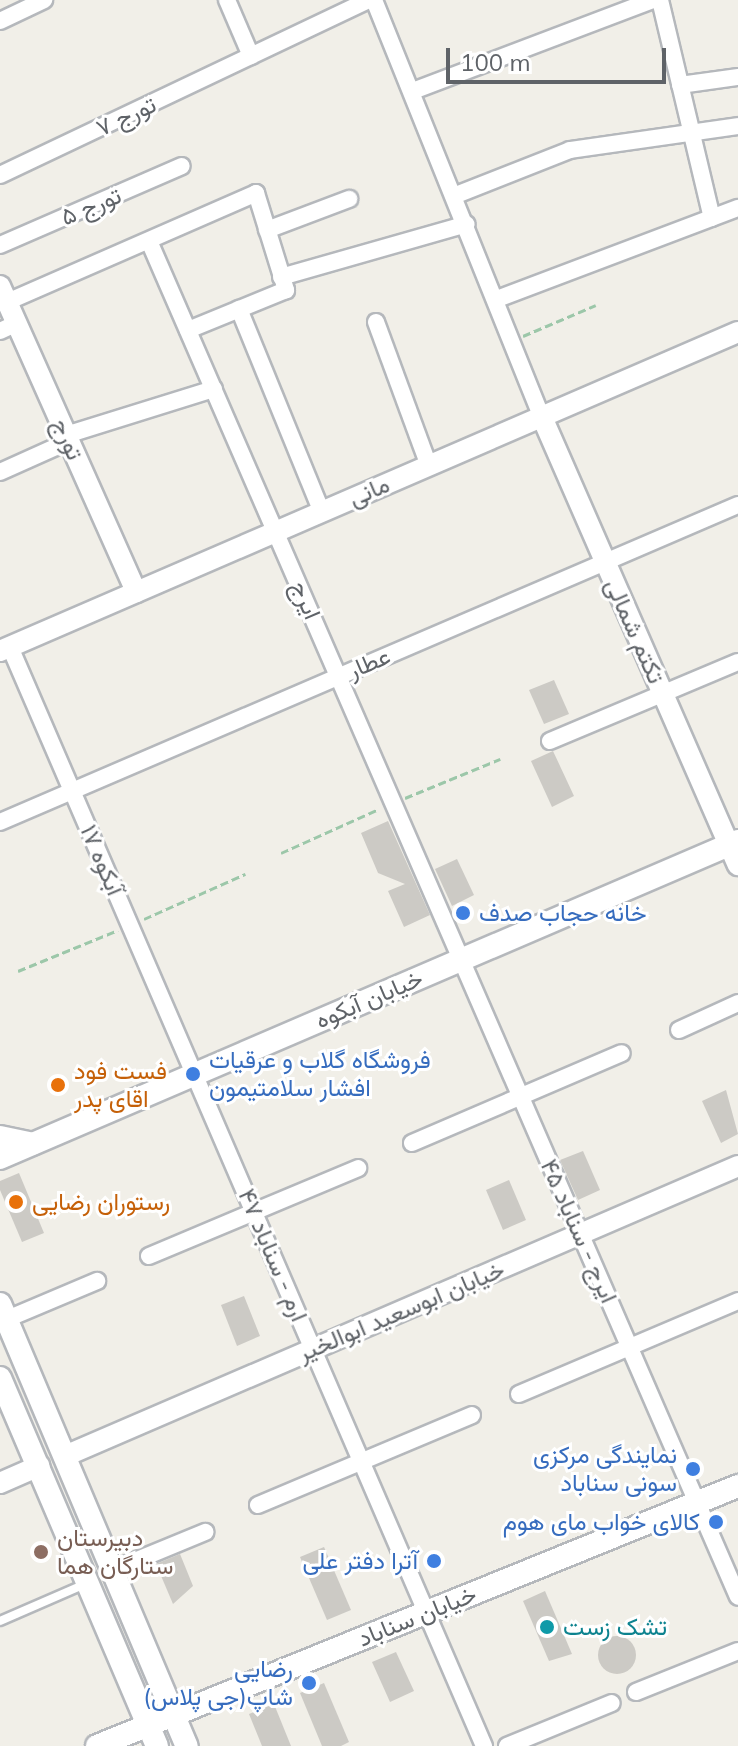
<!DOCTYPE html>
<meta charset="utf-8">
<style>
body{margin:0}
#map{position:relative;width:738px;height:1746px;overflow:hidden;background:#f1efe8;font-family:Mulish,Vazirmatn,sans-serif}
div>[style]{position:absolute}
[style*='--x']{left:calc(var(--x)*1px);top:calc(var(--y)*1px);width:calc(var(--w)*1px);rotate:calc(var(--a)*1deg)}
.building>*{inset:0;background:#cccac5}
.round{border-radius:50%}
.path>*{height:3px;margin-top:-1.5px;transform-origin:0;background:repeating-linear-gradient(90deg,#9cc7a9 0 8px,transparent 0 12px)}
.roads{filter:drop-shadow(2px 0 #b5b8bc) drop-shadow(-2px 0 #b5b8bc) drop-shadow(0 2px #b5b8bc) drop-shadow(0 -2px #b5b8bc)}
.service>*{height:8px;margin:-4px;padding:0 4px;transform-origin:4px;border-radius:4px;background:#fff}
.minor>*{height:16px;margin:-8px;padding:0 8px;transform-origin:8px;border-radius:8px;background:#fff}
.tertiary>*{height:20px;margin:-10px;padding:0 10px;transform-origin:10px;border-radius:10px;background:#fff}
.secondary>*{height:22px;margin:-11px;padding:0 11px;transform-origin:11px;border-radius:11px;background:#fff}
.dots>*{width:22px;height:22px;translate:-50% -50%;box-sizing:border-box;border:4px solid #fff;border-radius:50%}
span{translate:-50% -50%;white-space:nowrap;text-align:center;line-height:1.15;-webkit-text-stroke:6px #fff;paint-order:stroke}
.street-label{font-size:24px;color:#5f6368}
.shop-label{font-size:24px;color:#366cbe}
.left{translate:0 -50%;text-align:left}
.right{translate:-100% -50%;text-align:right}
.food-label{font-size:24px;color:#c56008}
.education-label{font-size:24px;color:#785e54}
.culture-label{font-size:24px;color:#0d838f}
.scale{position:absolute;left:446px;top:48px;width:220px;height:36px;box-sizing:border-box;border:4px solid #5f6368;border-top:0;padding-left:10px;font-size:24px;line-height:28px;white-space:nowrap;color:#5f6368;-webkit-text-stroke:6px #fff;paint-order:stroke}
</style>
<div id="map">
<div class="building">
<div style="clip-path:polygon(554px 680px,569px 714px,544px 724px,529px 690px)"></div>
<div style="clip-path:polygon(553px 751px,574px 796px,552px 807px,531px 761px)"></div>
<div style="clip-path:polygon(388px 821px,430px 915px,404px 927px,388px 891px,405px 884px,378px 873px,361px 833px)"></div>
<div style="clip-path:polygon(457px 859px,474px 895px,452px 906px,435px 869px)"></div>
<div style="clip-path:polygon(726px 1090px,738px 1134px,721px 1143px,702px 1101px)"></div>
<div style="clip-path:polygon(583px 1151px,600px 1190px,578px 1200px,560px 1160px)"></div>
<div style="clip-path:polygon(19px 1173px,44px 1233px,22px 1242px,0 1190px,0 1181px)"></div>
<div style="clip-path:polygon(509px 1180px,526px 1220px,503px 1230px,486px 1190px)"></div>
<div style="clip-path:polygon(244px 1296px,260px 1336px,237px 1346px,221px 1305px)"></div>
<div style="clip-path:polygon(324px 1547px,351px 1610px,327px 1620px,300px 1557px)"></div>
<div style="clip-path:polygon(180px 1554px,193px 1586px,173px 1604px,156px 1564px)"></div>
<div style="clip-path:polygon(545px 1591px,572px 1654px,549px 1661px,523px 1601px)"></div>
<div class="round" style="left:598px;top:1636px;width:38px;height:38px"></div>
<div style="clip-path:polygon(396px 1652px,414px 1691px,390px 1702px,372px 1662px)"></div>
<div style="clip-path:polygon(324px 1683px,349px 1742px,341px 1746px,322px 1746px,300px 1693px)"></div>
<div style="clip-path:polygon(274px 1704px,291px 1746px,262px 1746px,249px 1714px)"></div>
</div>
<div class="path">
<div style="--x:523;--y:336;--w:79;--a:-23"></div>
<div style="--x:405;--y:798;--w:103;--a:-22.3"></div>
<div style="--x:281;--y:853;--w:107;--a:-24.2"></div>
<div style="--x:144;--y:919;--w:111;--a:-24"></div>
<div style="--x:18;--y:971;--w:108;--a:-22.3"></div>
</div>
<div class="roads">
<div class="service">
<div style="--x:0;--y:1621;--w:93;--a:-23.5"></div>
</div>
<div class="minor">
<div style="--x:227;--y:0;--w:61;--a:66.8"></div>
<div style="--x:374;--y:0;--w:450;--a:68.1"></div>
<div style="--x:660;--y:0;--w:224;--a:76.6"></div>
<div style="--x:0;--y:21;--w:49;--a:-25.5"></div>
<div style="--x:680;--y:85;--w:59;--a:-7.9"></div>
<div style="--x:413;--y:91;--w:257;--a:-20.8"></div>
<div style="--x:0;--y:175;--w:408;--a:-25.4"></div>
<div style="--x:456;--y:195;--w:123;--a:-21.5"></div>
<div style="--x:570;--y:150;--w:170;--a:-8.1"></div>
<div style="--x:267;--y:230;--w:88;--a:-20.7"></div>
<div style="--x:149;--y:241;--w:1478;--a:66.52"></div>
<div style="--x:0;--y:245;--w:198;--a:-23.5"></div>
<div style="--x:281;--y:277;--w:193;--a:-15.9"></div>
<div style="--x:497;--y:299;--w:258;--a:-20.7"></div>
<div style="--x:7;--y:302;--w:272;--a:-23.6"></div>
<div style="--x:256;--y:193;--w:102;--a:72.8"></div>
<div style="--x:286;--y:290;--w:106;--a:157.8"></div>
<div style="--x:239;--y:309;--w:219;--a:67.8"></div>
<div style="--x:376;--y:322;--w:153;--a:69.8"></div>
<div style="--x:0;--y:331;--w:19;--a:-25"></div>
<div style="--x:66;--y:435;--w:155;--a:-17.3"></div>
<div style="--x:0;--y:472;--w:76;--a:-24.2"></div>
<div style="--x:10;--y:647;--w:1197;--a:66.67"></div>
<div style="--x:550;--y:741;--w:204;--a:-22.8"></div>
<div style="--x:0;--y:822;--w:803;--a:-23.25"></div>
<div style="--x:679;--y:1030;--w:65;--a:-24.6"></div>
<div style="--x:412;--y:1143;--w:228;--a:-23.2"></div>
<div style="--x:149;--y:1256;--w:227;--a:-22.8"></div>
<div style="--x:7;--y:1319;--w:98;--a:-22.9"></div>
<div style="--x:519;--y:1394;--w:238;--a:-23"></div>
<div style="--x:258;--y:1505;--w:232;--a:-22.8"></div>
<div style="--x:113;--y:1570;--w:100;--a:-22.4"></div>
<div style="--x:636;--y:1692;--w:110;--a:-21.9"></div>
<div style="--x:507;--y:1746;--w:113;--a:-22.3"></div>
</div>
<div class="tertiary">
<div style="--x:0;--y:286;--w:335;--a:66"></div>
<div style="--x:542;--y:417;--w:489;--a:66.4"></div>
<div style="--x:0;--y:651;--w:804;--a:-23.38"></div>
<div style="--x:65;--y:1456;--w:733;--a:-23.31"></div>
<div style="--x:0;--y:1483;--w:43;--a:-23.6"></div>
</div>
<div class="secondary">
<div style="--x:0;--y:1137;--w:33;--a:12"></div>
<div style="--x:0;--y:1158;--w:803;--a:-23.25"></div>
<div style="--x:0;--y:1304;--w:480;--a:67.1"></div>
<div style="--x:0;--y:1378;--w:400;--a:66.9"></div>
<div style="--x:97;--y:1746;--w:692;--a:-22.08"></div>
</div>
</div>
<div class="dots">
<div style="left:463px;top:913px;background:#3f7fe0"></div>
<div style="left:193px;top:1074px;background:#3f7fe0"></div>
<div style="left:58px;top:1085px;background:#e8710a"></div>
<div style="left:16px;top:1202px;background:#e8710a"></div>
<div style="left:693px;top:1469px;background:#3f7fe0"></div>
<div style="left:716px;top:1522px;background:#3f7fe0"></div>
<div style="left:41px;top:1552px;background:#8d6e63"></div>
<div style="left:434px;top:1561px;background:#3f7fe0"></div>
<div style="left:547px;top:1627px;background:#0f9aa8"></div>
<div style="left:309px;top:1683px;background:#3f7fe0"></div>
</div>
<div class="street-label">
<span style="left:126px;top:116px;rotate:-25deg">تورج ۷</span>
<span style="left:91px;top:206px;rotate:-23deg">تورج ۵</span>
<span style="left:68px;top:439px;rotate:66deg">تورج</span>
<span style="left:369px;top:491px;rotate:-23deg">مانی</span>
<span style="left:306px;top:600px;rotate:67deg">ایرج</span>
<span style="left:635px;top:631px;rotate:66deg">تکتم شمالی</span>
<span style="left:369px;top:663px;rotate:-23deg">عطار</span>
<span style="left:102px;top:860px;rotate:67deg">آبکوه ۱۷</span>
<span style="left:369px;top:999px;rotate:-23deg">خیابان آبکوه</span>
<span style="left:579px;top:1231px;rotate:66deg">ایرج - سناباد ۴۵</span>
<span style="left:273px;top:1255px;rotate:67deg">ارم - سناباد ۴۷</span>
<span style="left:401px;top:1311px;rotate:-23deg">خیابان ابوسعید ابوالخیر</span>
<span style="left:417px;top:1616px;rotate:-22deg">خیابان سناباد</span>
</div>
<div class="shop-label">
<span class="left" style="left:479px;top:913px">خانه حجاب صدف</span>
<span class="left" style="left:209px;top:1074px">فروشگاه گلاب و عرقیات<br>افشار سلامتیمون</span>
<span class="right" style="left:677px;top:1469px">نمایندگی مرکزی<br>سونی سناباد</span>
<span class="right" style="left:700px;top:1522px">کالای خواب مای هوم</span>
<span class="right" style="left:418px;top:1561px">آترا دفتر علی</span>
<span class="right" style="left:293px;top:1683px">رضایی<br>شاپ(جی پلاس)</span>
</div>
<div class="food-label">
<span class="left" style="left:74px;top:1085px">فست فود<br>اقای پدر</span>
<span class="left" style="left:32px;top:1202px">رستوران رضایی</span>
</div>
<div class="education-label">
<span class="left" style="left:57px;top:1552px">دبیرستان<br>ستارگان هما</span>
</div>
<div class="culture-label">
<span class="left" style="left:563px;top:1627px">تشک زست</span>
</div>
<div class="scale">100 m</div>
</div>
